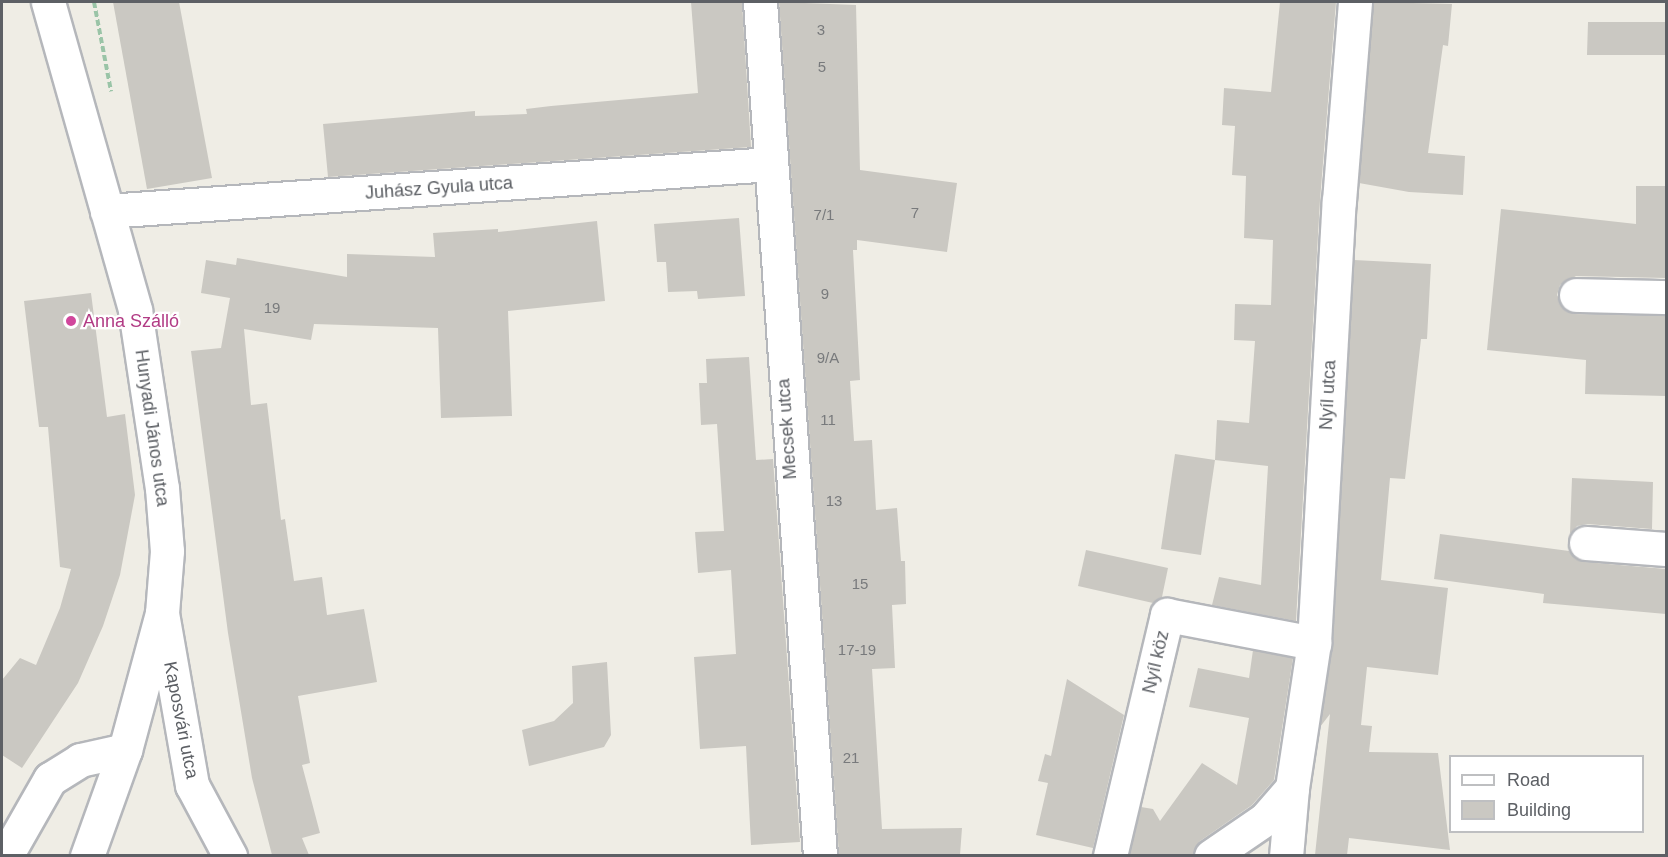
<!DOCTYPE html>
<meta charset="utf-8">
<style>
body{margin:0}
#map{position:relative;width:1668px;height:857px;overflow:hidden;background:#efede5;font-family:Arial,sans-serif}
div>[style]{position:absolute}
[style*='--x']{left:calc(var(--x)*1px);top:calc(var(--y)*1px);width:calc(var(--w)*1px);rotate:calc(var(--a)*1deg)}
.building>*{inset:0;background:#cac8c2}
.path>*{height:4px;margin-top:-2px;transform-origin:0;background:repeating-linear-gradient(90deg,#9ac4a7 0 6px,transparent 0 9px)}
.roads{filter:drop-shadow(2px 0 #b5b7bb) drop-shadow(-2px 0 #b5b7bb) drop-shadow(0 2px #b5b7bb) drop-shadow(0 -2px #b5b7bb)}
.street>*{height:33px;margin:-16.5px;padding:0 16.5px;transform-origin:16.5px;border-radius:16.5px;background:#fff}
.secondary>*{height:33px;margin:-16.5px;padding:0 16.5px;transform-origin:16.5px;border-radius:16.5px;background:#fff}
.dots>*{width:16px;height:16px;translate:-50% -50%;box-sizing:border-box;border:3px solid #fff;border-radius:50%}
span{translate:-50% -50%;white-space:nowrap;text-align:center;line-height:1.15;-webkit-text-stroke:4.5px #fff;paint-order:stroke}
.number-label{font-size:15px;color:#787a7c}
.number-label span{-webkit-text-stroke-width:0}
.street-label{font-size:18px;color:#5d6065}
.hotel-label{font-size:18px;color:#b23c85}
.left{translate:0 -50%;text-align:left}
.frame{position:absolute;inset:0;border:3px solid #5d6065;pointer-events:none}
.legend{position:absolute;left:1449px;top:755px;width:195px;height:78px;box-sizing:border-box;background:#fff;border:2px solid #bebfc1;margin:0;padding:8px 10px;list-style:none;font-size:18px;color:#5d6065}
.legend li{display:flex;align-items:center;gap:12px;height:30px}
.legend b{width:30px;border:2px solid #bebfc1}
</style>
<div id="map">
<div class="building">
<div style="clip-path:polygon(113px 2px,179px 2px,212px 178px,147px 189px)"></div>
<div style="clip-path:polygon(691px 2px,742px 2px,751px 147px,328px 177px,323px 124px,475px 111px,475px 116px,527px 114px,526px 109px,551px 106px,698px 93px)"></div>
<div style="clip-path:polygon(779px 2px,856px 5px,860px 170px,957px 183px,947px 252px,857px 240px,857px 250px,853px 250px,860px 380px,850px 381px,854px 441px,872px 440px,876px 510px,897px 508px,901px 561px,905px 561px,906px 604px,892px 605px,895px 668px,872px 669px,882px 829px,962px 828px,960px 855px,839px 855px)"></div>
<div style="clip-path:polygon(1280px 2px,1336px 2px,1320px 200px,1296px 621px,1212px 605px,1219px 577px,1261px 585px,1268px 466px,1215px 460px,1217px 420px,1249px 423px,1255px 341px,1234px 340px,1235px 304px,1271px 305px,1273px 240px,1244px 238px,1246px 176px,1232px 175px,1235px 126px,1222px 125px,1224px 88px,1271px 92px)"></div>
<div style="clip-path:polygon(1373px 2px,1452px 4px,1448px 46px,1443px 45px,1428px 153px,1465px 156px,1463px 195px,1409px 192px,1359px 183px)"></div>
<div style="clip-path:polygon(1588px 22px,1666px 22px,1666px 55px,1587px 55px)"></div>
<div style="clip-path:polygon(1636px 186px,1666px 186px,1666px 278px,1576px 276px,1560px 285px,1557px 295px,1566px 311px,1575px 314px,1666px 316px,1666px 396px,1585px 394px,1586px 360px,1487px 350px,1501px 209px,1636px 224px)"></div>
<div style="clip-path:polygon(739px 218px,745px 296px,698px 299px,697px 291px,668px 292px,666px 262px,657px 262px,654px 224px)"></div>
<div style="clip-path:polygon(597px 221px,605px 301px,508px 311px,512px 416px,441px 418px,438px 328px,314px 324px,311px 340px,244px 329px,251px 405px,267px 403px,281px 520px,285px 519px,294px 581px,322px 577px,327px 615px,364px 609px,377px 682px,298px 696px,310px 763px,302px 765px,320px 833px,302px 838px,309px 855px,272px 855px,252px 778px,228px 633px,191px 351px,221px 348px,230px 298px,201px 293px,206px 260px,236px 265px,237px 258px,347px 277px,347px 254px,435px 257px,433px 233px,498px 229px,498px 232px)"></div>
<div style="clip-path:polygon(1354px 260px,1431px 264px,1427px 339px,1421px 339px,1405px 479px,1390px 478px,1381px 580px,1448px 588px,1438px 675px,1367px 667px,1361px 725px,1372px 726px,1369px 752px,1438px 753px,1450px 850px,1349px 838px,1347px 855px,1315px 855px,1330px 714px,1320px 727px,1333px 644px)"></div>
<div style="clip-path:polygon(91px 293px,107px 417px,125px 414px,135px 495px,120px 575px,103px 626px,78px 683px,22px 768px,2px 755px,2px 680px,20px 658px,36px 665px,60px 608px,71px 569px,60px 567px,48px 427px,39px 427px,24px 301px)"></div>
<div style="clip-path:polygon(749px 357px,756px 460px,773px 459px,800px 842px,751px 845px,746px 746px,700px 749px,694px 657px,736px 654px,731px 570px,698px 573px,695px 532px,724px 531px,717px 424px,701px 425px,699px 383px,707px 383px,706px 359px)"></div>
<div style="clip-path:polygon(1175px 454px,1215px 460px,1201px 555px,1161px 549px)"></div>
<div style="clip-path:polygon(1572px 478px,1653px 482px,1652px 529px,1587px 524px,1577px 526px,1570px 534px)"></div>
<div style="clip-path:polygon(1440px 534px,1569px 551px,1585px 562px,1666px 569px,1666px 614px,1543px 603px,1544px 594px,1434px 579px)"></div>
<div style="clip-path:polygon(1086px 550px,1168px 568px,1162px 597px,1153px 603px,1078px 586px)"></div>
<div style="clip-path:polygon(1253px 650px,1293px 658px,1274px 780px,1252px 805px,1200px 841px,1193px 855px,1129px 855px,1141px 807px,1153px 809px,1160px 821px,1202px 763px,1237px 785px,1249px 718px,1189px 707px,1198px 668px,1249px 678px)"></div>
<div style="clip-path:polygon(607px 662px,611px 735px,604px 747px,529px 766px,522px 730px,554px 721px,573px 703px,572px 666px)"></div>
<div style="clip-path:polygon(1067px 679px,1124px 715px,1093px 848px,1036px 835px,1048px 783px,1038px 781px,1045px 754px,1051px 756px)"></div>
</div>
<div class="path">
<div style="--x:94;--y:2;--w:91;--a:79.2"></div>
</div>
<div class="roads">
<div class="street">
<div style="--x:760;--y:2;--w:856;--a:85.98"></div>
<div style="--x:107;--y:211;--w:665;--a:-4.05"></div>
<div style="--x:1576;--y:295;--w:90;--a:1.3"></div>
<div style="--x:1586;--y:543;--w:80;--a:4.3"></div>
<div style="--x:162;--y:613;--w:175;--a:80.1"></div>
<div style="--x:192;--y:785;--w:81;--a:61.8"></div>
<div style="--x:1292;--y:788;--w:147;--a:-81.4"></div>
<div style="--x:1314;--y:643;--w:443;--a:-86.8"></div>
<div style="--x:1339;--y:201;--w:200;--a:-85.4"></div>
<div style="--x:6;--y:856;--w:89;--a:-60.3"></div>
<div style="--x:50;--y:779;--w:36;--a:-32"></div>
<div style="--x:80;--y:760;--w:46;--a:-12.5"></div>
<div style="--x:1110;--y:856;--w:248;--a:-76.7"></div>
<div style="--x:1167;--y:615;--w:150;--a:10.8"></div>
<div style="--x:1211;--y:856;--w:65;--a:-34.4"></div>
<div style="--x:1265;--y:819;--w:41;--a:-48.9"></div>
<div style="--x:1292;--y:788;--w:68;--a:95"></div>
</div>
<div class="secondary">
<div style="--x:48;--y:2;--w:320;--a:74.2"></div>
<div style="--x:135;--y:310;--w:180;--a:81.4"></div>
<div style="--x:162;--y:488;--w:63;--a:85.5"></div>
<div style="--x:167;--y:551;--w:62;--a:94.6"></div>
<div style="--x:162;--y:613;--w:142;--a:105.1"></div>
<div style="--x:125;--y:750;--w:113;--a:109.7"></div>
</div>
</div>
<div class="dots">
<div style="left:71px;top:321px;background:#d1479c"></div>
</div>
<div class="number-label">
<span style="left:821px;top:30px">3</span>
<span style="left:822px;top:67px">5</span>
<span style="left:915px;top:213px">7</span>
<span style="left:824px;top:215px">7/1</span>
<span style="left:825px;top:294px">9</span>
<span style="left:272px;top:308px">19</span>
<span style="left:828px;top:358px">9/A</span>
<span style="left:828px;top:420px">11</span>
<span style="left:834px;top:501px">13</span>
<span style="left:860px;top:584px">15</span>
<span style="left:857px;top:650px">17-19</span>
<span style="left:851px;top:758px">21</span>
</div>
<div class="street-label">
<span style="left:439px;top:188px;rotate:-4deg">Juhász Gyula utca</span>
<span style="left:1328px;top:395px;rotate:-87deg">Nyíl utca</span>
<span style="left:152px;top:428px;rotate:82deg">Hunyadi János utca</span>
<span style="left:787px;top:429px;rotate:-94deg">Mecsek utca</span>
<span style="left:1156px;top:662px;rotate:-77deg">Nyíl köz</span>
<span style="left:181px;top:720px;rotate:79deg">Kaposvári utca</span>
</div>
<div class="hotel-label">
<span class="left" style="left:83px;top:321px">Anna Szálló</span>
</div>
<div class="frame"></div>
<ul class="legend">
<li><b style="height:8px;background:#fff"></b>Road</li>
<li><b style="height:16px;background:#cac8c2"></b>Building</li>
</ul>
</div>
